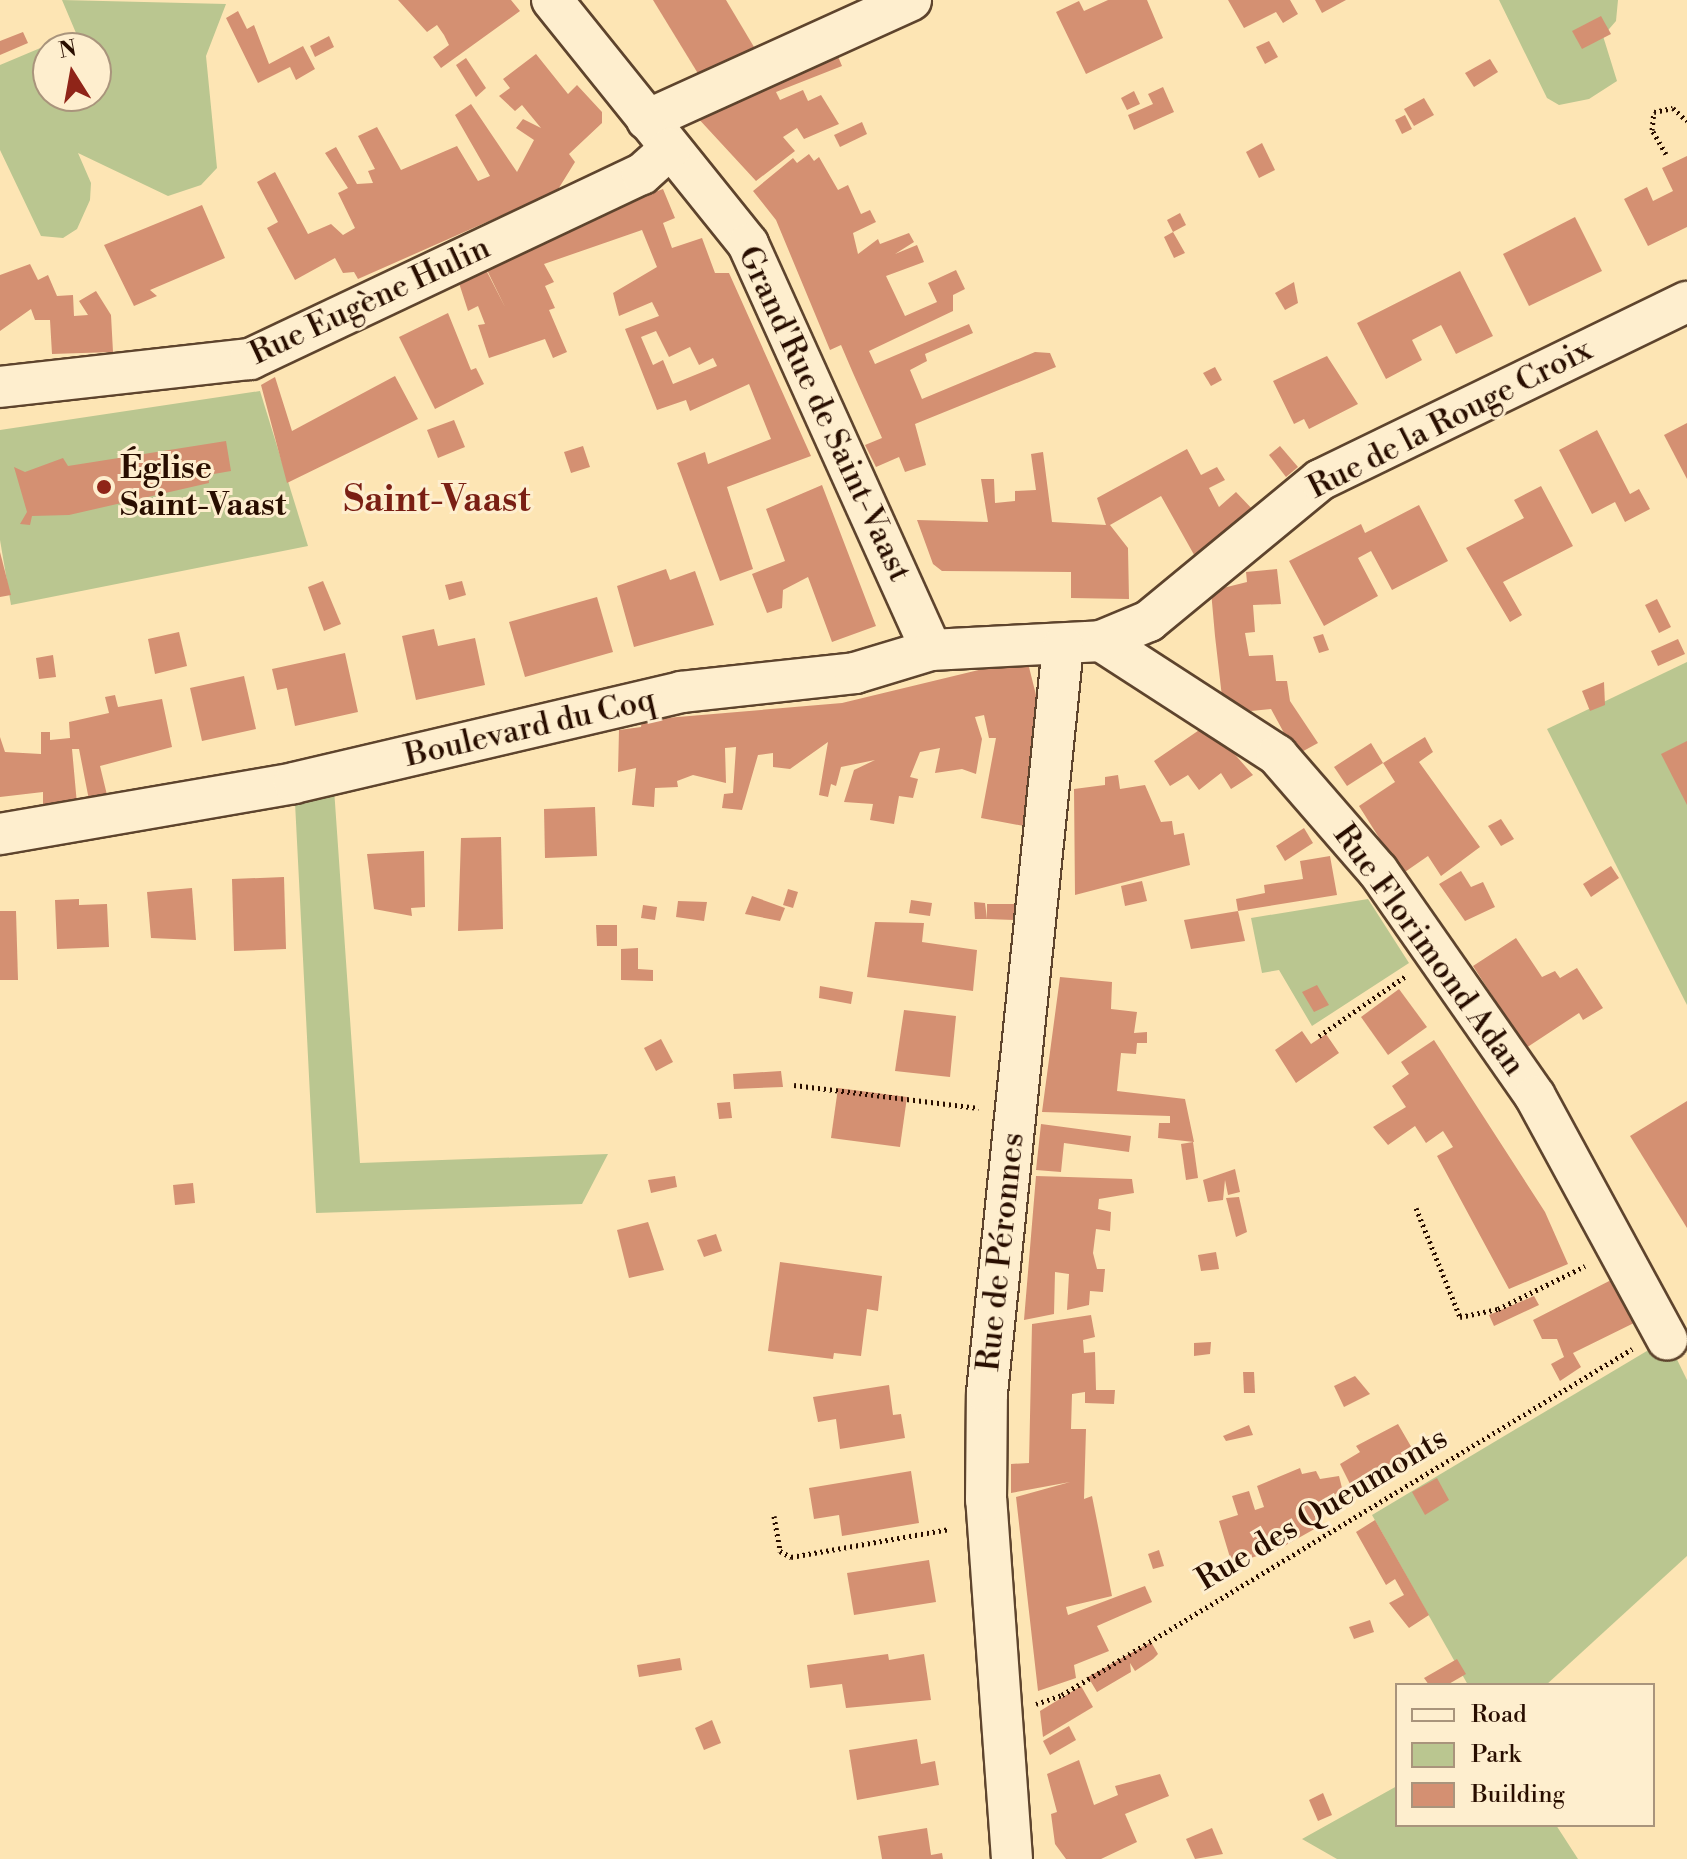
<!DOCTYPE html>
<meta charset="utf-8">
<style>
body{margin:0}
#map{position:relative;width:1687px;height:1859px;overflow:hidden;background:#fde5b4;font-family:"Libre Bodoni",serif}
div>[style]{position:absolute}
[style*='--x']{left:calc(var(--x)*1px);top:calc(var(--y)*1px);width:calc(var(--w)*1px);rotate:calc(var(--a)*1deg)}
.green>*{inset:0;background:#bac690}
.building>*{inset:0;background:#d49072}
.path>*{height:5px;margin-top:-2.5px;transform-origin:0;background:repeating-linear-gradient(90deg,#290e00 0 2px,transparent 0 6px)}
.roads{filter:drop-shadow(2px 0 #5e442d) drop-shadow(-2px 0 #5e442d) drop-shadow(0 2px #5e442d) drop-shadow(0 -2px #5e442d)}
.minor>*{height:40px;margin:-20px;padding:0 20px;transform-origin:20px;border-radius:20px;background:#feeece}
.dots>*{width:22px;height:22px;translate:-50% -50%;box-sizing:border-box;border:4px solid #feeece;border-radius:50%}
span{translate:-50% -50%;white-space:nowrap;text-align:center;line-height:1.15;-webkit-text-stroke:6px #feeece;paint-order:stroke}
.street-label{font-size:32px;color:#290e00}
.poi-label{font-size:32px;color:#290e00;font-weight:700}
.left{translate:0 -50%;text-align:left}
.quarter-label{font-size:36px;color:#7a1f14;font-weight:700}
.legend{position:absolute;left:1395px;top:1683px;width:260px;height:144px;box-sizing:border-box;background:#feeece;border:2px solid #a9947c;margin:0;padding:10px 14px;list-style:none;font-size:24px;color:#290e00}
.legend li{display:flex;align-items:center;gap:16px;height:40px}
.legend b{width:40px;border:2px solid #a9947c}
.north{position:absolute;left:32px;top:32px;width:80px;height:80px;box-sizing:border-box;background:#feeece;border:2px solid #a9947c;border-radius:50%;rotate:349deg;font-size:22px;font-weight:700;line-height:32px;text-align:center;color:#290e00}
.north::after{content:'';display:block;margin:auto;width:28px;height:36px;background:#8f2418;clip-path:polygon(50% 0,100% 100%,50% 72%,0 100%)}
</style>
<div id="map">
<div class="green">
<div style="clip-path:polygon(evenodd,62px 0,226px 4px,206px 56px,217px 168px,201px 185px,168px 196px,78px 153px,91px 183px,90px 200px,77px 229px,63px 238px,41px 236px,0 150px,0 65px,76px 33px,62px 0,48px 48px,96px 48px,96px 96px,48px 96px,48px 48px)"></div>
<div style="clip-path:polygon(1499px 0,1618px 0,1616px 21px,1603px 36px,1617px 81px,1589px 99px,1559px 105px,1547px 98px)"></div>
<div style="clip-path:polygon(260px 391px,308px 546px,11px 605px,0 540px,0 430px)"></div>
<div style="clip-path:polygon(1687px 662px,1687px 1005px,1547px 729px)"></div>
<div style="clip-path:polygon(333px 774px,360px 1163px,608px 1154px,582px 1204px,316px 1213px,294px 783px)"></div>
<div style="clip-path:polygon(1368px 899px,1409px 963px,1312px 1026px,1279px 970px,1262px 973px,1251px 918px)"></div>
<div style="clip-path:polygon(1667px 1339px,1687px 1380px,1687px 1556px,1546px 1685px,1468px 1685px,1372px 1515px)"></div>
<div style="clip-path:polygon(1397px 1786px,1397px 1825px,1556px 1825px,1578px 1859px,1337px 1859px,1302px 1839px)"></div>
</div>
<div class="building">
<div style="clip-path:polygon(398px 0,511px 0,520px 11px,441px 68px,433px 57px,449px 45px,444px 35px,437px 25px,427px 32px)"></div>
<div style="clip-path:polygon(653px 0,726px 0,757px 52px,705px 85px)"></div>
<div style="clip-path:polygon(1108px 0,1147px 0,1163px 38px,1086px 74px,1056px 12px,1079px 1px,1084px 11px)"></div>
<div style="clip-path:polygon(1228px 0,1290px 0,1298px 14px,1283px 23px,1276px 12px,1244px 28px)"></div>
<div style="clip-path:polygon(1315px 0,1346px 0,1322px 13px)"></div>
<div style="clip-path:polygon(238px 11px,247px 29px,254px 25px,269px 64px,303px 46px,315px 69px,296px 80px,290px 67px,258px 83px,226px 18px)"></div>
<div style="clip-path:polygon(1601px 16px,1611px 34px,1582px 49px,1572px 31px)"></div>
<div style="clip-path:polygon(23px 32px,28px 43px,0 55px,0 41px)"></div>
<div style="clip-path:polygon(329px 36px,334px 47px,315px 57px,310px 46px)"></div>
<div style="clip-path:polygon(1269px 41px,1278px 57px,1265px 64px,1256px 47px)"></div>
<div style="clip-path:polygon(834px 47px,842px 66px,776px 92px,780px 100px,803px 90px,808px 101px,821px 95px,839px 124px,804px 139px,797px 128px,783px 137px,795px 151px,756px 181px,696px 116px)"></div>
<div style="clip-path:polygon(536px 54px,568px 94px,577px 85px,602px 112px,602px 123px,569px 154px,575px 162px,557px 191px,358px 279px,354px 272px,343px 273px,335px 258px,295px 280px,267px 228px,278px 222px,257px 182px,275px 172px,308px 234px,331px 224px,343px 235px,355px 228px,338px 193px,348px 188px,325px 153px,336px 147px,357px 184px,373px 183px,368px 171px,375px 169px,358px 136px,377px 127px,401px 170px,457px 146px,478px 181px,490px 176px,455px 115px,471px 104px,517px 172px,534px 140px,516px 128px,523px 119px,541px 128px,522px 105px,515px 111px,499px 96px,510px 88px,503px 79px)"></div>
<div style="clip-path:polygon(466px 58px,486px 88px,476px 97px,456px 65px)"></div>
<div style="clip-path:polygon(1490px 59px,1498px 72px,1474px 87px,1465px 73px)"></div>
<div style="clip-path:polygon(1163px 87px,1174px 112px,1134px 130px,1128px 115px,1153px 104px,1148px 94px)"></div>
<div style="clip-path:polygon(1134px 91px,1140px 104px,1127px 110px,1121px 98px)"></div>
<div style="clip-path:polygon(1424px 98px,1434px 115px,1414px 126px,1404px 109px)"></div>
<div style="clip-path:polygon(1405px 115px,1412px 129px,1402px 134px,1395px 120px)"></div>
<div style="clip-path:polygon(862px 122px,867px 134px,840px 147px,834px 135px)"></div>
<div style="clip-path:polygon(1262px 143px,1275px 170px,1259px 178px,1246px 152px)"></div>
<div style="clip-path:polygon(809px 154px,814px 161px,819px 157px,838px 190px,848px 185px,861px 214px,870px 210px,876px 222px,853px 233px,858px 254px,878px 239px,880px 244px,909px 233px,914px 242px,895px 254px,917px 245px,924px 262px,886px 276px,905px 316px,937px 302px,928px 283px,956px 270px,965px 289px,953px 295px,953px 311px,869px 351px,875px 364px,969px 324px,973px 333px,925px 354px,927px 361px,910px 370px,922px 399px,1035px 352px,1050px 353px,1056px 367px,915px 424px,926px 465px,905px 472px,899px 457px,876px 467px,865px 445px,882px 438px,853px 373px,841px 345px,830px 350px,776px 220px,753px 191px,793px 158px,797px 163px)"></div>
<div style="clip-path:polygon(1687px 156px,1687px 227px,1648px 246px,1624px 199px,1647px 187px,1653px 201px,1673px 191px,1662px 168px)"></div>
<div style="clip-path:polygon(evenodd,663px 189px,675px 218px,663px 223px,672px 248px,702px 238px,715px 273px,729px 273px,811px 456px,727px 487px,753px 569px,720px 581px,677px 463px,705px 452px,708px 464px,771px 439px,749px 384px,690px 411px,686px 400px,657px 410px,625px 329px,659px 316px,652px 302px,619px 316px,613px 293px,657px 267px,642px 230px,544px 264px,554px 282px,545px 286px,555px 308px,549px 310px,567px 352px,553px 358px,545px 339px,489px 358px,478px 325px,485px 324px,478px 306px,468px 311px,458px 280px,484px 266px,505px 307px,485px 266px,562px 226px,663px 189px,656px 331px,669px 357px,690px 347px,699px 365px,713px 358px,717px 366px,673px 384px,663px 360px,653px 365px,641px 337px,656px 331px)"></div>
<div style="clip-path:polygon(202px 205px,225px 258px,150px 290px,157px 296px,134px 306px,104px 245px)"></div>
<div style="clip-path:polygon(1180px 213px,1186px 225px,1173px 232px,1185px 253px,1174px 258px,1164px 237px,1173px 232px,1167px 220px)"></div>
<div style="clip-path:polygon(1575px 217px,1602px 271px,1529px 306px,1503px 254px)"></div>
<div style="clip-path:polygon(30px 264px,38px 280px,48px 275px,57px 296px,73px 295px,74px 316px,88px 315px,79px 301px,96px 291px,111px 315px,113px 352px,52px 354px,50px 320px,35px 320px,31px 309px,0 331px,0 275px)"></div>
<div style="clip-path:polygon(1460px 271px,1493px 336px,1456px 354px,1441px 325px,1412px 340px,1422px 360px,1386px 379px,1357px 323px)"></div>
<div style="clip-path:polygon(1294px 282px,1298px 303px,1285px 310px,1275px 293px)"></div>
<div style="clip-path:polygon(448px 313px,471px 370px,476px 368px,484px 384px,435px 409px,399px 337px)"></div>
<div style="clip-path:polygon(1327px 356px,1358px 404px,1309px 429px,1304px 419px,1294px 424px,1273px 381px)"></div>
<div style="clip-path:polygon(1215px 367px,1222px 380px,1211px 386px,1203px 373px)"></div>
<div style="clip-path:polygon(395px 376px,418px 419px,287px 483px,261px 385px,275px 377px,292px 431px)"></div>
<div style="clip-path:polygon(454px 420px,465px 447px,438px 458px,427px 430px)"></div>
<div style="clip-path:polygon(1687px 423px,1687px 479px,1664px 435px)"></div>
<div style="clip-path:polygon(1597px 430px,1630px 494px,1639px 489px,1650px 509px,1625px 522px,1615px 502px,1592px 514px,1559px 450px)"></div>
<div style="clip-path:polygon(226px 441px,231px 471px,208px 475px,209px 483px,69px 515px,32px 516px,30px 525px,20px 524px,27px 512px,14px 467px,25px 472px,63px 458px,68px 466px)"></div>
<div style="clip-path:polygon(583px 446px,590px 467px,571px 473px,564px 452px)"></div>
<div style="clip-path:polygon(1280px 446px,1298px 467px,1286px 477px,1269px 455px)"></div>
<div style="clip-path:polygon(1187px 449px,1201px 475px,1217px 467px,1225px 480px,1209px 488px,1219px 507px,1236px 492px,1255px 512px,1197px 560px,1161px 496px,1110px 525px,1128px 548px,1129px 599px,1071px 598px,1071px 572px,942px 571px,933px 564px,917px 520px,988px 522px,981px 479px,994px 479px,995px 503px,1015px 501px,1015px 491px,1036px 490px,1031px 454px,1043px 452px,1052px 522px,1106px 525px,1097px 498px)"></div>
<div style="clip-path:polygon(822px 485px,876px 626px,832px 642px,808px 577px,783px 590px,782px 608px,767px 613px,752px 574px,785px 561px,766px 509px)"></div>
<div style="clip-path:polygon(1541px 486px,1573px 546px,1503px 582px,1522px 615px,1510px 622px,1466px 548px,1524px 518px,1514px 500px)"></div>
<div style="clip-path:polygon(1419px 505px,1448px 561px,1392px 590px,1371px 551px,1358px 558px,1378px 596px,1324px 626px,1289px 561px,1361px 524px,1365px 533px)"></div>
<div style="clip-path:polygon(0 552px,11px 595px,0 597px)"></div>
<div style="clip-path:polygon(666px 569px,670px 580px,695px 571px,714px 625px,634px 647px,617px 586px)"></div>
<div style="clip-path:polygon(1277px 569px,1281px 604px,1253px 605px,1255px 632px,1245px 633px,1249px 656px,1273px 655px,1276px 681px,1287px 681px,1290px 701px,1318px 743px,1296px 755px,1271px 709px,1251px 711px,1222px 697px,1215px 636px,1211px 591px,1247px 582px,1246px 572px)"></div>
<div style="clip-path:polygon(323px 581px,341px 624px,324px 631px,308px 587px)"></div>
<div style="clip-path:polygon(462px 581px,466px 595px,449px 600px,445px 585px)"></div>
<div style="clip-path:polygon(597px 597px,613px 652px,525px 677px,509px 622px)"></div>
<div style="clip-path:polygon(1657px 599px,1671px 627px,1659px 633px,1645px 605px)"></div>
<div style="clip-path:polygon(434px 629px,438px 646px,475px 638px,485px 685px,416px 700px,402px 636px)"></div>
<div style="clip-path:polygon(179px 632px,187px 666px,155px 674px,148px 639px)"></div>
<div style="clip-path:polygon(1323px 634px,1329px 650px,1319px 653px,1313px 637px)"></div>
<div style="clip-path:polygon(1678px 639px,1685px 654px,1658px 666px,1651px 651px)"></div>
<div style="clip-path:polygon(345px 653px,358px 712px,295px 726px,287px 688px,277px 690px,272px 669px)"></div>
<div style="clip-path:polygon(53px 655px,56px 677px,39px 679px,36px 658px)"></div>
<div style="clip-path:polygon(1020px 660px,1029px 667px,1040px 711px,1024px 826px,981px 818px,996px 738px,989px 738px,984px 715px,975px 717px,982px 739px,976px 774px,962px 769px,935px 773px,940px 748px,920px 752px,910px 777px,918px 779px,913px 798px,899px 796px,894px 824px,870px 820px,873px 804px,844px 802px,854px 770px,875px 760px,841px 767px,836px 786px,831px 784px,828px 797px,819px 795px,828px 742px,790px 769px,773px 767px,773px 753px,758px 755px,742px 810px,722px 808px,724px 794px,733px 793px,736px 747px,725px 748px,726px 783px,693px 775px,677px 781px,678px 787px,655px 788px,654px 807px,632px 805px,636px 768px,618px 772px,619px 730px,641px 727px,642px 720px,842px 703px)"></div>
<div style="clip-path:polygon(244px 676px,256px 729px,202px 741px,190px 688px)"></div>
<div style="clip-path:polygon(1604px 682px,1605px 705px,1590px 711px,1582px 691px)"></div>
<div style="clip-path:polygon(115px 695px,118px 707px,162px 699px,172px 747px,100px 766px,107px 795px,89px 800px,79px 749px,72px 749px,77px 804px,43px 805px,43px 792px,0 797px,0 737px,5px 752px,41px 754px,41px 732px,50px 732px,50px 740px,70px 738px,69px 722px,109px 713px,105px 697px)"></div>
<div style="clip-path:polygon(1208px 724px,1253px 775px,1231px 789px,1221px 773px,1199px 790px,1188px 775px,1170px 786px,1154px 761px)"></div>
<div style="clip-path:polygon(1425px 737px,1433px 752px,1419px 762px,1480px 847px,1441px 876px,1428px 856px,1402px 874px,1359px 806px,1395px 782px,1383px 763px)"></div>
<div style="clip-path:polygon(1687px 741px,1687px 805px,1661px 754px)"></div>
<div style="clip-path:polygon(1371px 743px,1383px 763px,1347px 786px,1334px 767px)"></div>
<div style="clip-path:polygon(1118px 775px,1120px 789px,1145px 785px,1161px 822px,1172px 821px,1174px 835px,1184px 833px,1190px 865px,1075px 895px,1074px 789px,1105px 785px,1105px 777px)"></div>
<div style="clip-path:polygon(595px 807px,597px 856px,545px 858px,544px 809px)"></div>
<div style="clip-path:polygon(1501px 819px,1514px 839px,1501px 846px,1488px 826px)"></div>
<div style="clip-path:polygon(1304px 828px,1313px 843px,1285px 861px,1276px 846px)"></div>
<div style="clip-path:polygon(501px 837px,503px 929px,458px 931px,461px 838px)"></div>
<div style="clip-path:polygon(424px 851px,425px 907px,411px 908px,412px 916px,374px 909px,367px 854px)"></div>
<div style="clip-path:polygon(1330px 856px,1337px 895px,1238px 911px,1236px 899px,1265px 893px,1264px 885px,1303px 879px,1300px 861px)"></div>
<div style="clip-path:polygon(1611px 866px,1619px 878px,1591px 897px,1583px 884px)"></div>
<div style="clip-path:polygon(1461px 871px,1471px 887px,1483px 882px,1495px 907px,1465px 921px,1439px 884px)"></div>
<div style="clip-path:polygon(284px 877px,286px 949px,234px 951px,232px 879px)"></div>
<div style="clip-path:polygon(1142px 881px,1147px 901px,1125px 906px,1121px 886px)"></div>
<div style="clip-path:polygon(192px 888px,196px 940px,151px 938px,147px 892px)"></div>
<div style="clip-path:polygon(788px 889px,798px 892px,793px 908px,783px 905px)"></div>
<div style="clip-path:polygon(752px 896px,785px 908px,780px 921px,745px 914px)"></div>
<div style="clip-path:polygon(79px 899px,79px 905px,107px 904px,109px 947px,57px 949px,55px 900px)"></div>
<div style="clip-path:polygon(911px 900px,932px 903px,930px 916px,909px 913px)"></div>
<div style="clip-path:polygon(678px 901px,707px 902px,704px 921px,676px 917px)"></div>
<div style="clip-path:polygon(974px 902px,985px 903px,987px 919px,975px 919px)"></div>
<div style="clip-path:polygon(987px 904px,1014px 904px,1014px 920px,987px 919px)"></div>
<div style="clip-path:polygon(643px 905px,657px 907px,655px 920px,641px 918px)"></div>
<div style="clip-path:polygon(0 911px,16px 911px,18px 980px,0 980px)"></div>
<div style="clip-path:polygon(1238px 911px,1245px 941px,1191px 949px,1184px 920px)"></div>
<div style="clip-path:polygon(875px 922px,924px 923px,922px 942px,977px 950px,973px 991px,867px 977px)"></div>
<div style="clip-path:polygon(596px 925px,617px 925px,617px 946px,597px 946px)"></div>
<div style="clip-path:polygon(1516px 938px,1542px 977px,1555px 971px,1560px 978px,1577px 968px,1603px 1008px,1583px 1020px,1579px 1013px,1526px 1048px,1473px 966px)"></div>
<div style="clip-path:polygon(638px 948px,638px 969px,653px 970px,653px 981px,621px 980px,621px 949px)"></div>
<div style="clip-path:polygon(1060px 977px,1112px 982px,1111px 1009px,1137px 1012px,1134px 1033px,1147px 1032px,1147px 1043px,1137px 1043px,1136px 1054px,1121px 1053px,1117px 1091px,1185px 1099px,1194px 1142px,1158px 1138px,1159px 1123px,1170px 1123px,1170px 1116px,1042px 1112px)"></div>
<div style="clip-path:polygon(1317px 985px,1329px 1005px,1314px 1012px,1302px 992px)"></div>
<div style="clip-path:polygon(820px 986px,853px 992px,851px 1004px,819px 998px)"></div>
<div style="clip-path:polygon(1399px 989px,1427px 1027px,1388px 1055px,1361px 1017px)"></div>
<div style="clip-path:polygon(904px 1010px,956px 1016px,950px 1077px,895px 1071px)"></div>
<div style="clip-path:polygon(1302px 1031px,1311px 1044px,1326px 1034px,1339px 1053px,1296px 1083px,1275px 1050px)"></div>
<div style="clip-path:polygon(661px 1039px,673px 1062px,656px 1071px,644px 1048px)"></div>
<div style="clip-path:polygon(1434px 1040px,1545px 1212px,1568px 1264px,1509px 1289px,1437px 1156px,1453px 1147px,1443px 1131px,1426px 1143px,1415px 1126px,1388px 1145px,1373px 1127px,1406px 1107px,1392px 1086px,1409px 1074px,1401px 1062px)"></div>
<div style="clip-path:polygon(781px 1071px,783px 1087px,734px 1089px,733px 1074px)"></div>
<div style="clip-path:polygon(838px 1088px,907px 1097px,900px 1147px,831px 1138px)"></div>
<div style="clip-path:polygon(1687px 1101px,1687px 1228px,1630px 1136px)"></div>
<div style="clip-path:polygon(730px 1102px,732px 1118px,719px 1119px,717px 1103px)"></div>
<div style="clip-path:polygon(1041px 1124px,1131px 1136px,1129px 1152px,1064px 1143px,1061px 1172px,1036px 1170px)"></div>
<div style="clip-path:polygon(1193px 1142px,1198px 1178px,1186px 1180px,1181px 1144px)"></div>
<div style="clip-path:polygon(1235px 1169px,1240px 1192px,1228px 1195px,1225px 1180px,1223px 1200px,1208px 1202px,1203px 1180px)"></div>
<div style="clip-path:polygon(675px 1176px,677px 1187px,651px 1193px,648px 1180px)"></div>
<div style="clip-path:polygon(1036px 1176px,1132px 1179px,1134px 1193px,1099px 1199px,1098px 1209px,1111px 1212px,1110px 1231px,1096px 1229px,1093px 1253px,1097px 1269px,1105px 1269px,1103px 1292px,1090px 1291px,1089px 1305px,1067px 1310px,1069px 1274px,1055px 1272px,1054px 1314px,1024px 1320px)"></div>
<div style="clip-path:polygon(193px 1183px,195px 1203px,175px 1205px,173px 1185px)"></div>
<div style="clip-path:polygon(1239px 1197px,1247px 1232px,1236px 1237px,1226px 1198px)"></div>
<div style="clip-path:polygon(648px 1222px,664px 1270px,629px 1278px,617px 1230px)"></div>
<div style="clip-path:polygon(716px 1234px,722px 1251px,704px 1257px,697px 1240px)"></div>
<div style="clip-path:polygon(1216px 1252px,1219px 1269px,1201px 1271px,1198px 1255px)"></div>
<div style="clip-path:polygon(780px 1262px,882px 1276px,878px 1311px,867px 1309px,861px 1356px,834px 1353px,833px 1359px,768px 1351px)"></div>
<div style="clip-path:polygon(1617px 1277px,1640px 1320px,1573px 1353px,1581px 1367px,1560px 1381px,1551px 1364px,1564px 1357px,1557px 1339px,1542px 1339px,1533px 1320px)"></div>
<div style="clip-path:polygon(1534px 1296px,1539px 1305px,1494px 1326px,1489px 1315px)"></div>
<div style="clip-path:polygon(1091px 1315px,1095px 1337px,1083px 1340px,1084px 1353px,1095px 1352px,1096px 1390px,1115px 1390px,1114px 1404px,1085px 1403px,1085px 1392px,1072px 1394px,1071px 1429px,1086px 1429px,1084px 1499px,1092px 1496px,1112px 1596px,1066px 1607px,1068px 1615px,1145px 1586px,1152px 1602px,1097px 1626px,1109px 1651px,1074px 1665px,1076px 1678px,1038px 1691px,1016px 1497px,1070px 1482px,1011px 1493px,1011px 1464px,1029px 1463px,1032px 1324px)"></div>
<div style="clip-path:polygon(1211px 1342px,1210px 1354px,1194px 1356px,1194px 1343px)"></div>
<div style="clip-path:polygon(1243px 1372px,1254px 1372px,1255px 1393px,1244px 1393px)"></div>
<div style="clip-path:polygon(1355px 1376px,1370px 1394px,1344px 1407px,1334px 1386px)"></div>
<div style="clip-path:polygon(889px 1385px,893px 1415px,901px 1414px,905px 1438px,840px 1449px,836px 1419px,818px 1422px,813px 1397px)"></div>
<div style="clip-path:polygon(1398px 1424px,1420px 1462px,1356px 1496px,1340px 1464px,1360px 1452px,1356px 1446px)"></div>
<div style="clip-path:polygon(1249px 1425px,1253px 1435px,1226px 1441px,1223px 1436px)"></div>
<div style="clip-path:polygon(1300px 1468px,1302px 1474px,1316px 1471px,1320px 1479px,1339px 1476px,1343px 1492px,1335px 1494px,1340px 1505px,1314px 1513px,1318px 1527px,1279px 1549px,1232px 1564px,1219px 1521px,1238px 1515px,1232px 1496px,1249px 1491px,1255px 1510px,1264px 1507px,1257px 1486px)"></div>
<div style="clip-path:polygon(911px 1471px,919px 1523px,842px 1536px,839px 1515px,814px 1519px,809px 1488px)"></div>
<div style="clip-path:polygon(1437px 1478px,1449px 1500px,1425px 1515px,1412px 1492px)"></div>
<div style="clip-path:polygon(1375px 1520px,1429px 1615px,1409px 1628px,1389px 1603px,1404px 1595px,1395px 1579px,1386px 1585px,1356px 1532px)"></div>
<div style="clip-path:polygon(1159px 1550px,1164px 1566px,1153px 1569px,1148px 1554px)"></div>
<div style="clip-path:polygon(929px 1560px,936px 1602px,854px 1615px,847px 1573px)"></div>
<div style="clip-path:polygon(1370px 1620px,1374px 1632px,1354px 1639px,1349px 1627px)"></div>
<div style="clip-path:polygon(1151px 1642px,1158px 1654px,1153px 1659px,1135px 1671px,1130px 1663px,1131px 1672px,1097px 1692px,1088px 1677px)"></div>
<div style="clip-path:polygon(888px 1654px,889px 1660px,924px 1654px,931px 1700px,846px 1708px,842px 1684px,810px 1688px,807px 1665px)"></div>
<div style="clip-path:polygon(680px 1658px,682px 1670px,639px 1677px,637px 1665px)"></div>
<div style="clip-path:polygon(1457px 1659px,1466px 1674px,1447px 1685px,1429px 1685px,1424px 1678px)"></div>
<div style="clip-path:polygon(1081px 1686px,1093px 1707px,1043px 1737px,1040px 1711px)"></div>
<div style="clip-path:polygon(712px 1720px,721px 1743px,704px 1750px,695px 1728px)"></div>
<div style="clip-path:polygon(1069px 1726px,1076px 1740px,1050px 1755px,1043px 1741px)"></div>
<div style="clip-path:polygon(917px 1739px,921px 1764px,935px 1761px,939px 1785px,857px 1800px,849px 1750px)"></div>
<div style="clip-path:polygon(1079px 1760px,1094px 1805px,1118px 1795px,1115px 1786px,1160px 1774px,1169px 1796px,1125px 1814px,1137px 1842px,1101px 1859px,1066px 1859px,1055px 1844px,1051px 1814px,1057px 1812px,1047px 1774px)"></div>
<div style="clip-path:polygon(1323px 1793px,1332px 1815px,1318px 1821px,1309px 1800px)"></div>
<div style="clip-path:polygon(927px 1828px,931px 1855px,942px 1853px,943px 1859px,882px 1859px,878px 1836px)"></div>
<div style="clip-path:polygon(1212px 1828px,1223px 1854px,1195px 1859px,1186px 1839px)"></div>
</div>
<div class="path">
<div style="--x:1666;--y:154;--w:28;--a:-120"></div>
<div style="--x:1652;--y:130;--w:18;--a:-84"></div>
<div style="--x:1654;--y:112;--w:19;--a:-12"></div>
<div style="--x:1673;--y:108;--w:19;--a:43"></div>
<div style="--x:1319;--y:1036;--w:107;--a:-34.7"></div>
<div style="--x:794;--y:1085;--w:186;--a:7.1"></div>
<div style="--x:1416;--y:1208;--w:118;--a:68"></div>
<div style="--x:1460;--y:1317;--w:39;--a:-12"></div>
<div style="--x:1498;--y:1309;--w:97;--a:-26.3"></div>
<div style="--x:774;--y:1516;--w:36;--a:80"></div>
<div style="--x:780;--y:1551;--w:13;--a:29"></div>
<div style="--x:791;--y:1557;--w:161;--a:-10"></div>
<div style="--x:1036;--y:1704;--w:28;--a:-19"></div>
<div style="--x:1062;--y:1695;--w:667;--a:-31.26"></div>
</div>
<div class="roads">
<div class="minor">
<div style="--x:552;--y:0;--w:313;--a:51.2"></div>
<div style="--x:748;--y:244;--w:445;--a:65.7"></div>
<div style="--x:647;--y:120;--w:290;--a:-24.4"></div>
<div style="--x:0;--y:387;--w:252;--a:-6.4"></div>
<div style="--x:250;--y:359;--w:433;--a:-25.3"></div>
<div style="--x:642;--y:174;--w:38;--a:-42"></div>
<div style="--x:1101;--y:641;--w:210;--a:32.9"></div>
<div style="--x:1277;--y:755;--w:154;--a:49"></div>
<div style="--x:1378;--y:871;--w:274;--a:55.1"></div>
<div style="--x:1535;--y:1096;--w:277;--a:61.5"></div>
<div style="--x:0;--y:834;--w:298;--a:-9.8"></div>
<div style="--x:294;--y:783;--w:398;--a:-13.2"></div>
<div style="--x:681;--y:692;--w:175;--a:-6.2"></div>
<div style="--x:855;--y:673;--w:79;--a:-16.8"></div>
<div style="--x:931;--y:650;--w:170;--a:-3"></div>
<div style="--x:1101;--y:641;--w:52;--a:-22.6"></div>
<div style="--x:1149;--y:621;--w:222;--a:-39.5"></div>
<div style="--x:1320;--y:480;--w:408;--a:-25.9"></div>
<div style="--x:1012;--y:1859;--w:360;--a:-94.1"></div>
<div style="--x:986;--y:1500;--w:107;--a:-89.5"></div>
<div style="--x:987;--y:1393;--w:751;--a:-84.19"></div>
</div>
</div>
<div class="dots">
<div style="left:104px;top:487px;background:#8f2418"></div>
</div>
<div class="street-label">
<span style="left:370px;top:301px;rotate:-25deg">Rue Eugène Hulin</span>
<span style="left:824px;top:414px;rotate:65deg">Grand'Rue de Saint-Vaast</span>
<span style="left:1450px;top:419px;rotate:-27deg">Rue de la Rouge Croix</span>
<span style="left:530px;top:728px;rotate:-13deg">Boulevard du Coq</span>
<span style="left:1429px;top:950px;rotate:54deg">Rue Florimond Adan</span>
<span style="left:1001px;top:1252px;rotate:-84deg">Rue de Péronnes</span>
<span style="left:1322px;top:1509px;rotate:-31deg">Rue des Queumonts</span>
</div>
<div class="poi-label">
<span class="left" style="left:120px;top:487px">Église<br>Saint-Vaast</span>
</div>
<div class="quarter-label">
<span style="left:437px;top:501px">Saint-Vaast</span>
</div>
<ul class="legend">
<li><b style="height:10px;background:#feeece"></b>Road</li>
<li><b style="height:22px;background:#bac690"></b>Park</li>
<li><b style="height:22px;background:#d49072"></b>Building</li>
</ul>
<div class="north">N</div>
</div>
